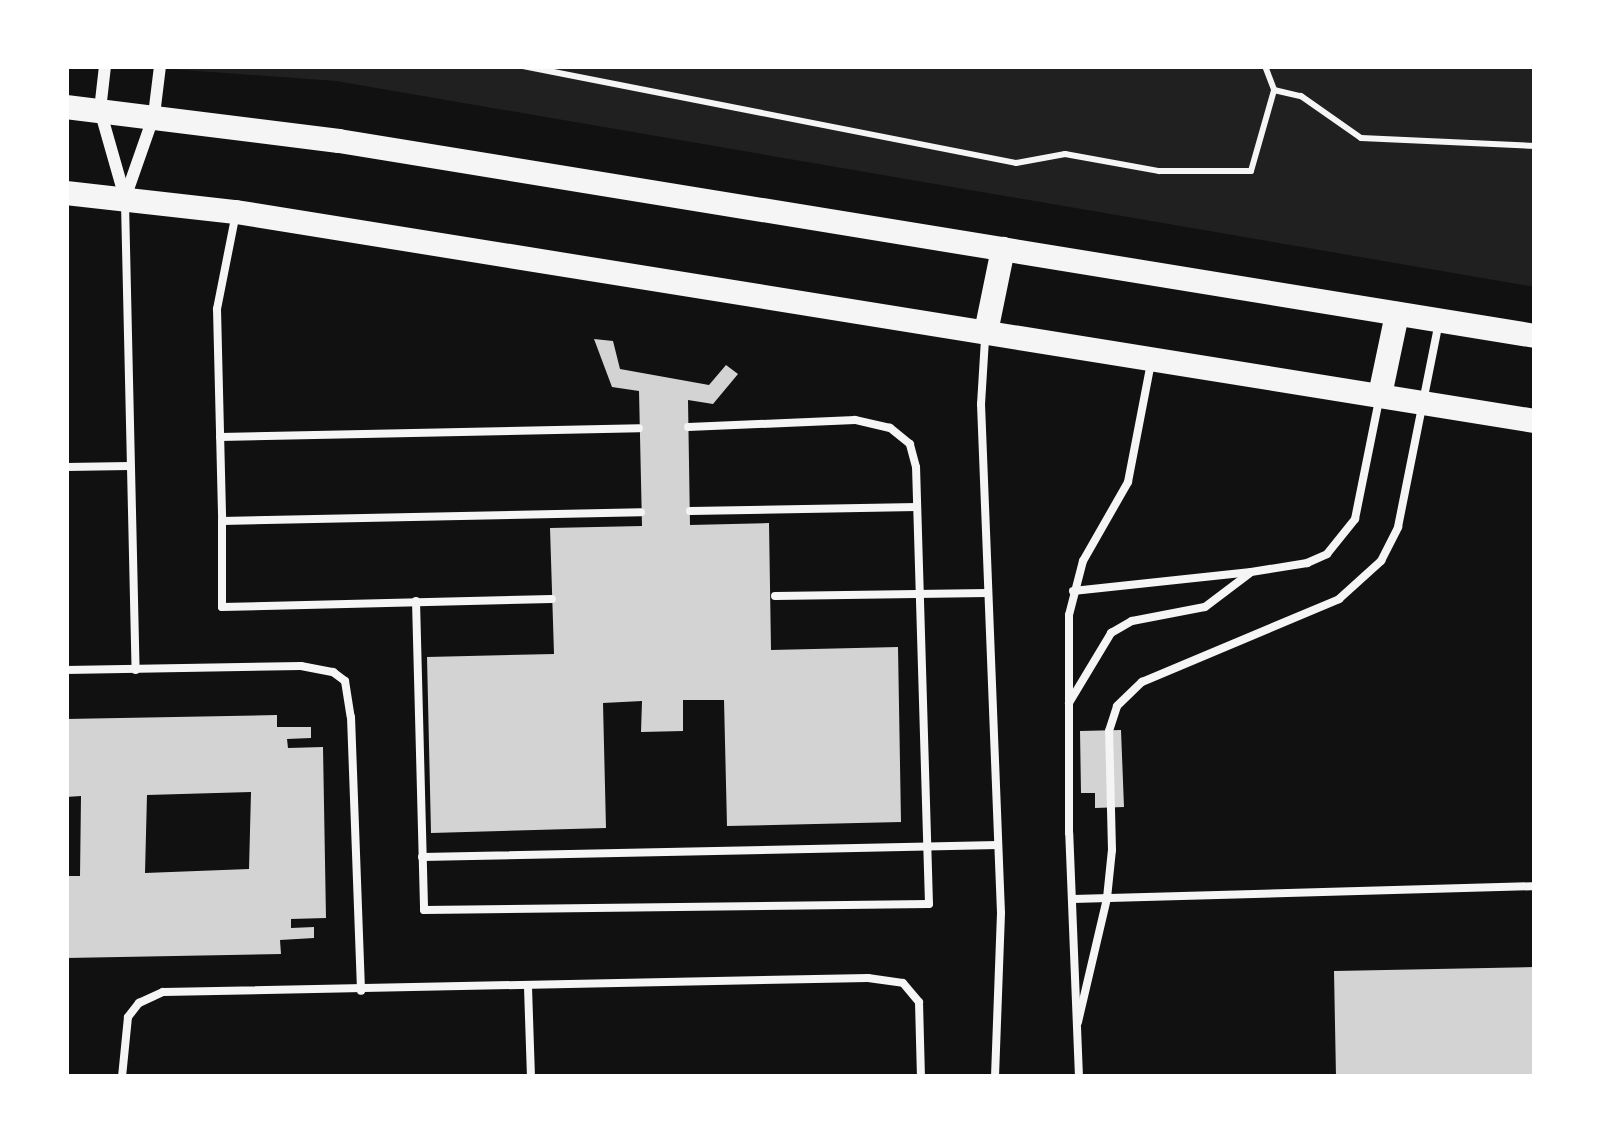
<!DOCTYPE html>
<style>
body{margin:0}
#map{position:relative;width:1601px;height:1143px;overflow:hidden;background:#111;font-family:"Archivo Narrow",sans-serif}
div>[style]{position:absolute}
[style*='--x']{left:calc(var(--x)*1px);top:calc(var(--y)*1px);width:calc(var(--w)*1px);rotate:calc(var(--a)*1deg)}
.green>*{inset:0;background:#202020}
.building>*{inset:0;background:#d3d3d3}
.path>*{height:6px;margin:-3px;padding:0 3px;transform-origin:3px;border-radius:3px;background:#f5f5f5}
.service>*{height:8px;margin:-4px;padding:0 4px;transform-origin:4px;border-radius:4px;background:#f5f5f5}
.minor>*{height:12px;margin:-6px;padding:0 6px;transform-origin:6px;border-radius:6px;background:#f5f5f5}
.primary>*{height:24px;margin:-12px;padding:0 12px;transform-origin:12px;border-radius:12px;background:#f5f5f5}
span{translate:-50% -50%;white-space:nowrap;text-align:center;line-height:1.15;-webkit-text-stroke:12px #fff;paint-order:stroke}
.frame{position:absolute;inset:0;border:69px solid #fff;pointer-events:none}
</style>
<div id="map">
<div class="green">
<div style="clip-path:polygon(129px 66px,1535px 66px,1535px 287px,336px 81px)"></div>
</div>
<div class="building">
<div style="clip-path:polygon(594px 339px,613px 341px,620px 369px,709px 385px,726px 365px,738px 374px,713px 404px,688px 400px,690px 525px,769px 523px,771px 650px,898px 647px,901px 822px,727px 826px,724px 700px,683px 700px,683px 731px,641px 732px,642px 701px,603px 703px,606px 828px,431px 833px,427px 657px,554px 654px,550px 528px,642px 526px,639px 391px,612px 387px)"></div>
<div style="clip-path:polygon(evenodd,277px 715px,277px 727px,311px 727px,311px 738px,287px 739px,288px 748px,323px 747px,326px 918px,291px 919px,291px 928px,314px 927px,314px 938px,280px 940px,281px 954px,66px 958px,66px 876px,80px 876px,81px 796px,66px 797px,66px 719px,277px 715px,251px 792px,249px 869px,145px 873px,147px 795px,251px 792px)"></div>
<div style="clip-path:polygon(1121px 730px,1124px 807px,1095px 808px,1095px 793px,1081px 793px,1080px 731px)"></div>
<div style="clip-path:polygon(1535px 967px,1535px 1077px,1336px 1077px,1334px 971px)"></div>
</div>
<div class="path">
<div style="--x:523;--y:66;--w:502;--a:11.13"></div>
<div style="--x:1016;--y:163;--w:50;--a:-10.4"></div>
<div style="--x:1065;--y:154;--w:96;--a:10.3"></div>
<div style="--x:1159;--y:171;--w:92;--a:0"></div>
<div style="--x:1251;--y:171;--w:84;--a:-74.1"></div>
<div style="--x:1274;--y:90;--w:28;--a:13"></div>
<div style="--x:1301;--y:96;--w:73;--a:35"></div>
<div style="--x:1361;--y:138;--w:174;--a:2.6"></div>
<div style="--x:1265;--y:66;--w:26;--a:69"></div>
</div>
<div class="service">
<div style="--x:125;--y:203;--w:467;--a:88.7"></div>
<div style="--x:235;--y:218;--w:93;--a:101.2"></div>
<div style="--x:217;--y:309;--w:212;--a:88.6"></div>
<div style="--x:222;--y:521;--w:419;--a:-1.2"></div>
<div style="--x:985;--y:339;--w:65;--a:93.5"></div>
<div style="--x:981;--y:404;--w:509;--a:87.75"></div>
<div style="--x:1001;--y:913;--w:164;--a:92.1"></div>
<div style="--x:220;--y:437;--w:419;--a:-1.2"></div>
<div style="--x:66;--y:467;--w:64;--a:-0.9"></div>
<div style="--x:690;--y:511;--w:227;--a:-1"></div>
<div style="--x:222;--y:521;--w:86;--a:90"></div>
<div style="--x:222;--y:607;--w:330;--a:-1.4"></div>
<div style="--x:1073;--y:591;--w:179;--a:-6.1"></div>
<div style="--x:1251;--y:572;--w:57;--a:-9.1"></div>
<div style="--x:1307;--y:563;--w:22;--a:-24"></div>
<div style="--x:1327;--y:554;--w:45;--a:-51.3"></div>
<div style="--x:1355;--y:519;--w:121;--a:-78.6"></div>
<div style="--x:775;--y:596;--w:212;--a:-0.8"></div>
<div style="--x:416;--y:601;--w:309;--a:88.5"></div>
<div style="--x:424;--y:910;--w:505;--a:-0.68"></div>
<div style="--x:929;--y:904;--w:437;--a:-91.7"></div>
<div style="--x:916;--y:467;--w:24;--a:-105"></div>
<div style="--x:910;--y:444;--w:26;--a:-141"></div>
<div style="--x:890;--y:428;--w:36;--a:-167"></div>
<div style="--x:855;--y:420;--w:167;--a:177.6"></div>
<div style="--x:66;--y:670;--w:235;--a:-1"></div>
<div style="--x:301;--y:666;--w:33;--a:11"></div>
<div style="--x:333;--y:672;--w:15;--a:37"></div>
<div style="--x:345;--y:681;--w:36;--a:81"></div>
<div style="--x:351;--y:717;--w:274;--a:87.9"></div>
<div style="--x:1069;--y:703;--w:82;--a:-59"></div>
<div style="--x:1111;--y:633;--w:24;--a:-30"></div>
<div style="--x:1132;--y:621;--w:74;--a:-10.9"></div>
<div style="--x:1205;--y:607;--w:56;--a:-37.1"></div>
<div style="--x:422;--y:857;--w:576;--a:-1.19"></div>
<div style="--x:1073;--y:899;--w:459;--a:-1.6"></div>
<div style="--x:528;--y:987;--w:90;--a:88.1"></div>
<div style="--x:1078;--y:1022;--w:127;--a:-76.8"></div>
<div style="--x:1107;--y:898;--w:48;--a:-84.1"></div>
<div style="--x:1112;--y:850;--w:119;--a:-91.4"></div>
<div style="--x:1109;--y:731;--w:26;--a:-72"></div>
<div style="--x:1117;--y:706;--w:35;--a:-44"></div>
<div style="--x:1142;--y:682;--w:214;--a:-22.8"></div>
<div style="--x:1339;--y:599;--w:57;--a:-42.1"></div>
<div style="--x:1381;--y:561;--w:38;--a:-63"></div>
<div style="--x:1398;--y:527;--w:209;--a:-78.7"></div>
<div style="--x:122;--y:1077;--w:60;--a:-84.3"></div>
<div style="--x:128;--y:1017;--w:18;--a:-52"></div>
<div style="--x:139;--y:1003;--w:26;--a:-25"></div>
<div style="--x:163;--y:992;--w:705;--a:-1.14"></div>
<div style="--x:868;--y:978;--w:35;--a:8"></div>
<div style="--x:903;--y:983;--w:25;--a:50"></div>
<div style="--x:919;--y:1002;--w:75;--a:88.5"></div>
<div style="--x:1079;--y:1077;--w:244;--a:-92.3"></div>
<div style="--x:1069;--y:833;--w:218;--a:-90"></div>
<div style="--x:1069;--y:615;--w:56;--a:-75.5"></div>
<div style="--x:1083;--y:561;--w:91;--a:-60.3"></div>
<div style="--x:1128;--y:482;--w:121;--a:-79.1"></div>
</div>
<div class="minor">
<div style="--x:105;--y:66;--w:44;--a:96.5"></div>
<div style="--x:100;--y:110;--w:91;--a:74.1"></div>
<div style="--x:125;--y:198;--w:88;--a:-70.7"></div>
<div style="--x:154;--y:115;--w:49;--a:-83"></div>
</div>
<div class="primary">
<div style="--x:66;--y:107;--w:275;--a:7.1"></div>
<div style="--x:339;--y:141;--w:1212;--a:9.26"></div>
<div style="--x:66;--y:193;--w:171;--a:6.4"></div>
<div style="--x:236;--y:212;--w:1316;--a:9.14"></div>
<div style="--x:986;--y:332;--w:85;--a:-78.4"></div>
<div style="--x:1380;--y:395;--w:83;--a:-78.1"></div>
</div>
<div class="frame"></div>
</div>
